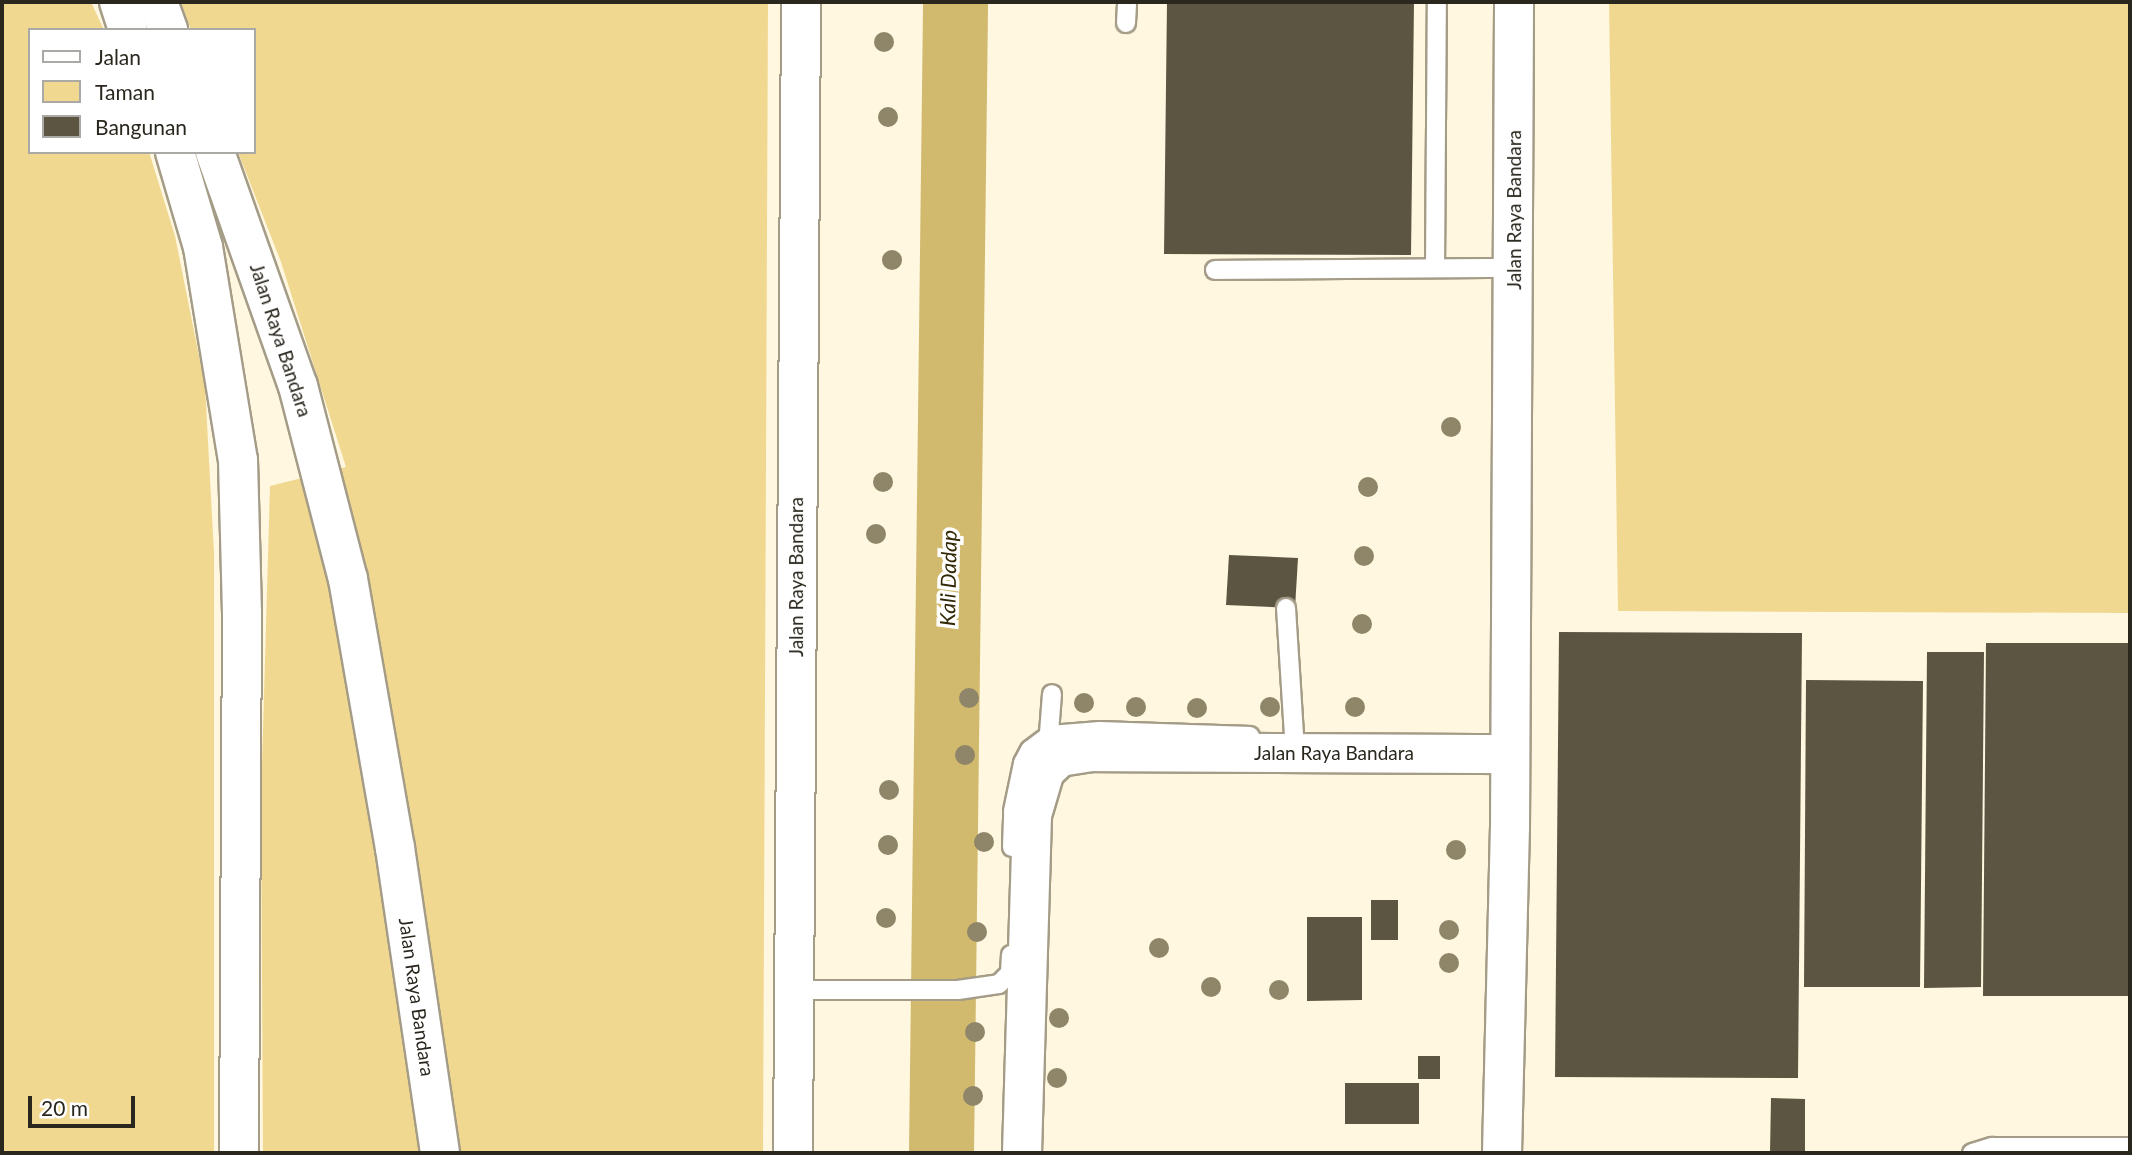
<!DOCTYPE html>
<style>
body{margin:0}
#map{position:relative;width:2132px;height:1155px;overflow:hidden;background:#fff7df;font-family:Lato,sans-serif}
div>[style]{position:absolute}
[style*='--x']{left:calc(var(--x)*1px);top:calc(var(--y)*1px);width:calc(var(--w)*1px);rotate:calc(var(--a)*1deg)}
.green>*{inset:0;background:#f0d891}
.river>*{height:65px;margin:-32.5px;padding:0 32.5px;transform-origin:32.5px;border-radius:32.5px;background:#d1b96e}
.building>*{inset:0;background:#5b5541}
.roads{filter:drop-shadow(2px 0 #a49c87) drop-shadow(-2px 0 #a49c87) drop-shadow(0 2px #a49c87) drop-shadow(0 -2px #a49c87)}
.lane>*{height:18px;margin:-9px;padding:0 9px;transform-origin:9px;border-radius:9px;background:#fff}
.secondary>*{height:38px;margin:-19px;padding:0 19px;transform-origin:19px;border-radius:19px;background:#fff}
.primary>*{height:38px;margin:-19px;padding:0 19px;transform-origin:19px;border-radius:19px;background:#fff}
.trees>*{width:20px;height:20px;margin:-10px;border-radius:50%;background:#8f8669}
span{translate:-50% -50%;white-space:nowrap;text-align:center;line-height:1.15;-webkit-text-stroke:7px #fff;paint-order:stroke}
.street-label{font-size:19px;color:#2a271e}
.water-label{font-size:21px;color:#322805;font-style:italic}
.frame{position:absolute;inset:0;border:4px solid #2a271e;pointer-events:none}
.legend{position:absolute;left:28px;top:28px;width:228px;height:126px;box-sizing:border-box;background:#fff;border:2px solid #aaa9a5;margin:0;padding:9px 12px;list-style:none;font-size:21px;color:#2a271e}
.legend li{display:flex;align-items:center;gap:14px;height:35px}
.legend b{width:35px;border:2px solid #aaa9a5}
.scale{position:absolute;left:28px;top:1096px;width:107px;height:32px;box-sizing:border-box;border:4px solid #2a271e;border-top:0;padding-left:9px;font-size:21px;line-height:24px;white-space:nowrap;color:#2a271e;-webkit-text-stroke:5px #fff;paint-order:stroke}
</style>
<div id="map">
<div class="green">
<div style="clip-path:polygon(2px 2px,91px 2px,104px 30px,30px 30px,30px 152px,149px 152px,175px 236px,205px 386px,214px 553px,214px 1153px,2px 1153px)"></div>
<div style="clip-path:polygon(181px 2px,768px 2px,763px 1153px,263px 1153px,261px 800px,270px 486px,346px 467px,281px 262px,238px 152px,254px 152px,254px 30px,191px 30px)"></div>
<div style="clip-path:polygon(1609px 2px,2130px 2px,2130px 613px,1618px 611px)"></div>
</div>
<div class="river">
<div style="--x:941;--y:1153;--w:1151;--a:-89.3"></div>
</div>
<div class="building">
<div style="clip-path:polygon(1167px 2px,1414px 2px,1411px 255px,1164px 254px)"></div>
<div style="clip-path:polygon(1229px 555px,1298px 558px,1295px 608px,1226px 605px)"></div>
<div style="clip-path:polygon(1559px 632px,1802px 633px,1798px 1078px,1555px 1077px)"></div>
<div style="clip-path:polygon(1986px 643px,2130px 643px,2130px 996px,1983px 996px)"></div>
<div style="clip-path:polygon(1927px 652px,1984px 652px,1981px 987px,1924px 988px)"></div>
<div style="clip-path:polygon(1806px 680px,1923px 681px,1920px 987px,1804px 987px)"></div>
<div style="clip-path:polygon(1371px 900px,1398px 900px,1398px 940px,1371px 940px)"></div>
<div style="clip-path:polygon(1307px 917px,1362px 917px,1362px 1000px,1307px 1001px)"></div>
<div style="clip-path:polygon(1418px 1056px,1440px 1056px,1440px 1079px,1418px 1079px)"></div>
<div style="clip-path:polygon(1345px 1083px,1419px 1083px,1419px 1124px,1345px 1124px)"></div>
<div style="clip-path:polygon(1771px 1098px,1805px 1099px,1805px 1153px,1770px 1153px)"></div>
</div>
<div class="roads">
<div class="lane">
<div style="--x:1126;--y:23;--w:21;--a:-87"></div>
<div style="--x:1435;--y:268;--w:266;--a:-89.6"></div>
<div style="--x:1215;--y:270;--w:299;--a:-0.4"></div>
<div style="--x:1286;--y:608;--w:145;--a:86.4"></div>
<div style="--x:1048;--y:746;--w:52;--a:-85.6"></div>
<div style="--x:1012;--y:847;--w:36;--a:-88"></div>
<div style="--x:1013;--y:811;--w:49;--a:-78.2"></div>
<div style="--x:1023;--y:763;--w:15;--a:-62"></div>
<div style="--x:1030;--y:750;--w:25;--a:-37"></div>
<div style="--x:1050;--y:735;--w:50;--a:-4.6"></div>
<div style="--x:1100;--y:731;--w:150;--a:1.9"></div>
<div style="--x:793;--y:990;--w:165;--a:0"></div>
<div style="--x:958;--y:990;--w:41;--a:-8.3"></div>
<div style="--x:999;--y:984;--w:16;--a:-45"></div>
<div style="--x:1010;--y:973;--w:18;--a:-87"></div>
<div style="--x:1972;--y:1153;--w:21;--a:-17"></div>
<div style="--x:1992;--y:1147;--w:138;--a:0"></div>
</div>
<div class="secondary">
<div style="--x:119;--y:2;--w:29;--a:72"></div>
<div style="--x:158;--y:2;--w:30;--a:70"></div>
<div style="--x:175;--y:152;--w:99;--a:73.6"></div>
<div style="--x:203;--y:247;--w:216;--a:80.7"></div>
<div style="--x:238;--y:460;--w:152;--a:88.5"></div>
<div style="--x:242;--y:612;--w:541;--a:90.32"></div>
<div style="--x:215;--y:152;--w:248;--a:70.5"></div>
<div style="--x:298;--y:386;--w:199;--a:75.5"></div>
<div style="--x:348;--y:579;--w:273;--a:80.1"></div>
<div style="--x:395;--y:848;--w:308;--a:81.6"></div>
<div style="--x:1022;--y:1153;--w:338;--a:-88.3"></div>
<div style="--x:1032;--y:815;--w:46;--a:-73.5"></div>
<div style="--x:1045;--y:771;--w:21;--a:-43"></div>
<div style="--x:1060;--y:757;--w:32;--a:-9"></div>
<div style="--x:1092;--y:752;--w:418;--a:0.3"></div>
<div style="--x:1502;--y:1153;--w:326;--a:-88.6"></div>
<div style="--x:1510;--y:827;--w:825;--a:-89.72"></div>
</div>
<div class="primary">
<div style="--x:793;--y:1153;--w:1151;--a:-89.6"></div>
</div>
</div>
<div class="trees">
<div style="left:884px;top:42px"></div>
<div style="left:888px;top:117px"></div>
<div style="left:892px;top:260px"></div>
<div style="left:1451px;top:427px"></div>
<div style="left:883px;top:482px"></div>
<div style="left:1368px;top:487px"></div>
<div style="left:876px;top:534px"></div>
<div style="left:1364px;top:556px"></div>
<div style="left:1362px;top:624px"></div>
<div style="left:969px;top:698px"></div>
<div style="left:1084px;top:703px"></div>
<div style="left:1136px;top:707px"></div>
<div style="left:1270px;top:707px"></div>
<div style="left:1355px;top:707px"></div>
<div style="left:1197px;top:708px"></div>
<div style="left:965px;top:755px"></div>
<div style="left:889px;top:790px"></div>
<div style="left:984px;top:842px"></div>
<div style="left:888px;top:845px"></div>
<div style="left:1456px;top:850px"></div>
<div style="left:886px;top:918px"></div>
<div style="left:1449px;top:930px"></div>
<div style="left:977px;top:932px"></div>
<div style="left:1159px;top:948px"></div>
<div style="left:1449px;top:963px"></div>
<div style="left:1211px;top:987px"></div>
<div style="left:1279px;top:990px"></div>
<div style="left:1059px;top:1018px"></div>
<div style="left:975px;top:1032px"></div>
<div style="left:1057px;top:1078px"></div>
<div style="left:973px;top:1096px"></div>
</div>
<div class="street-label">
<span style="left:1514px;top:210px;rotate:-90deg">Jalan Raya Bandara</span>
<span style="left:281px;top:340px;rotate:72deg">Jalan Raya Bandara</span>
<span style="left:796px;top:577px;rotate:-90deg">Jalan Raya Bandara</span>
<span style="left:1334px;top:753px">Jalan Raya Bandara</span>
<span style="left:417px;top:997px;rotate:82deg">Jalan Raya Bandara</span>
</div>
<div class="water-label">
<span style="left:948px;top:578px;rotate:-89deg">Kali Dadap</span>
</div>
<div class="frame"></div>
<ul class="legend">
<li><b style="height:9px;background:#fff"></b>Jalan</li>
<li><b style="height:19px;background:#f0d891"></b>Taman</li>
<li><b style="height:19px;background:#5b5541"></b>Bangunan</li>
</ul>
<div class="scale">20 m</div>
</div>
